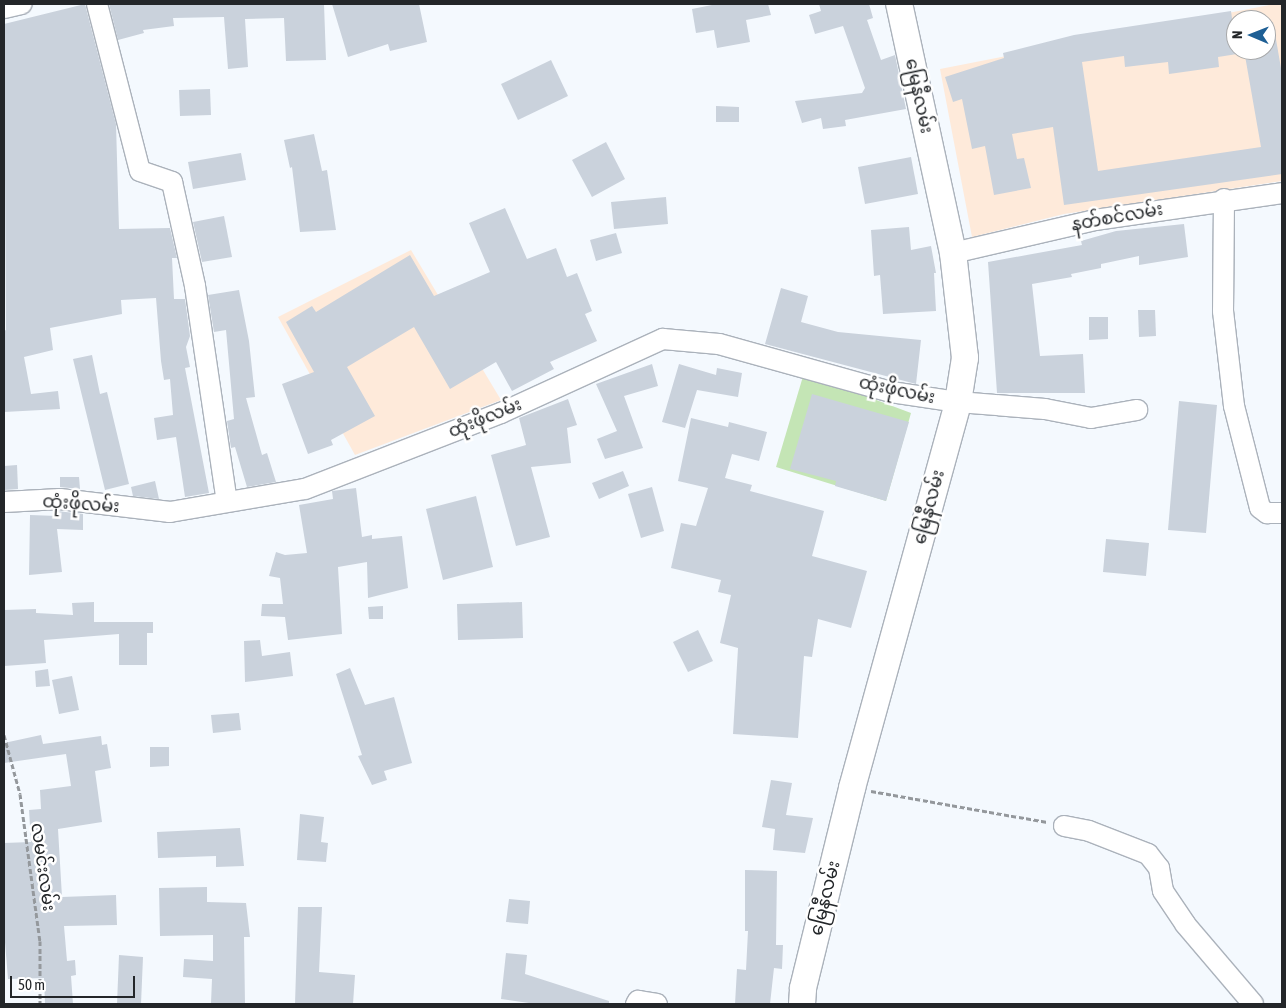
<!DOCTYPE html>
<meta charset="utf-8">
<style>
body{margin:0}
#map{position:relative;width:1286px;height:1008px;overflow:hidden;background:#f4f9fe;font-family:"Asap Condensed","Noto Sans Myanmar",sans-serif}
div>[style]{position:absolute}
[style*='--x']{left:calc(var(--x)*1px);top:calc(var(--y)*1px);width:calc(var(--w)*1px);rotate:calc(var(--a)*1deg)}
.education>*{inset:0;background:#feeada}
.green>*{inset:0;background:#c4e5b5}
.building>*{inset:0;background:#cad2dc}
.path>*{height:3px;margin-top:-1.5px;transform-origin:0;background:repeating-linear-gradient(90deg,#94989c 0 5px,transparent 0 7.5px)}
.roads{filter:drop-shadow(1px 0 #abb2bb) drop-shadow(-1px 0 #abb2bb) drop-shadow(0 1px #abb2bb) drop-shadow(0 -1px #abb2bb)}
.minor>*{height:20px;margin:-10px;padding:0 10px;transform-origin:10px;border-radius:10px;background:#fff}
.major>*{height:26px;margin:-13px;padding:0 13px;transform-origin:13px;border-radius:13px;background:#fff}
span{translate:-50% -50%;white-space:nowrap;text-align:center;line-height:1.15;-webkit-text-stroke:5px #fff;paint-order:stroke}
.street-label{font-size:18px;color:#232629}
.frame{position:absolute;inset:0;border:5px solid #232629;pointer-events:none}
.north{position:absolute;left:1226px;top:10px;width:50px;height:50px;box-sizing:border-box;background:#fff;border:1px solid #a7a8a9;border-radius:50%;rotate:271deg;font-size:14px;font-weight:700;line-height:20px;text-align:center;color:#232629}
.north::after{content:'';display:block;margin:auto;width:18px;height:22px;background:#1e5f95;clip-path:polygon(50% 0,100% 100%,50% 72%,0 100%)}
.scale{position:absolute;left:10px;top:976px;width:125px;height:22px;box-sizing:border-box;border:2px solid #232629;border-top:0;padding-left:6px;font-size:15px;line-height:18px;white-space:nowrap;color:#232629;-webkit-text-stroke:4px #fff;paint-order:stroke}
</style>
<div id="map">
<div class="education">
<div style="clip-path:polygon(evenodd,1274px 4px,1282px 4px,1282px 181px,1064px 214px,972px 237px,940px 69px,1274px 4px,1236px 20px,1266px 20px,1266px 50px,1236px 50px,1236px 20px)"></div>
<div style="clip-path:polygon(411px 250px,501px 400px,355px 455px,278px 317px)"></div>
</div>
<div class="green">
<div style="clip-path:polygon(804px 373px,911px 413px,886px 501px,776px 467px)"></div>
</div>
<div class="building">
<div style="clip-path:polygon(85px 4px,116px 124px,119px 229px,170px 228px,177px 258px,172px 258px,174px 299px,185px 299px,190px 336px,186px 347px,190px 367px,185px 368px,209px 493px,185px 497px,176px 437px,157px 440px,154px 418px,173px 415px,170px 379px,164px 380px,161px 361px,156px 298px,121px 300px,122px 314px,50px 328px,53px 350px,24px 357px,31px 394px,58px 391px,60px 409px,4px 412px,4px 331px,6px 330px,4px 24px)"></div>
<div style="clip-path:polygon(109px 4px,324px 4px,326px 60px,286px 61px,284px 18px,245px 19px,248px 67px,228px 69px,224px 17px,173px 18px,174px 26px,143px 30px,144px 33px,118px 40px)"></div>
<div style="clip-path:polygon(332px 4px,419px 4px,427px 42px,390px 51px,388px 44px,348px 57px)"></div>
<div style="clip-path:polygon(717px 4px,768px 4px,771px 15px,746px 20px,750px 42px,717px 48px,714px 30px,696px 33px,692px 9px)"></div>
<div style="clip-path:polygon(819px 4px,869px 4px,873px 18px,867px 20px,881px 60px,895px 55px,906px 109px,845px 120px,846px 126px,823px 129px,821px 118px,802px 123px,795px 101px,862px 93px,865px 88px,843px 26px,815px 34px,809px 15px,821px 11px)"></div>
<div style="clip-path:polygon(1231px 11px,1237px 54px,1218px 57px,1219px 67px,1169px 74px,1168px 62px,1125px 67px,1124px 56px,1082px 62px,1098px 171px,1261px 147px,1244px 50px,1266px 50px,1266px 23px,1273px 22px,1282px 74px,1282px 174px,1064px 205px,1053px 127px,1012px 134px,1017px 159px,1024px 158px,1031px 188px,994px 195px,985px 146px,972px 149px,962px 99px,953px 102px,945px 77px,1004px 58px,1003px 53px,1074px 35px)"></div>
<div style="clip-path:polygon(551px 60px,568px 96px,518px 120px,501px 84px)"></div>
<div style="clip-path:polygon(210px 89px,211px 115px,180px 116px,179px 90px)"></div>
<div style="clip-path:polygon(716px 106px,739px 107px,739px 122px,716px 122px)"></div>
<div style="clip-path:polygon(314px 134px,322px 171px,327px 170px,336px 230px,300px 232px,292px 167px,290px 168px,284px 140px)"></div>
<div style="clip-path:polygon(606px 142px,625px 179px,592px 197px,572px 160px)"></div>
<div style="clip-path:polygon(241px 153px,246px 180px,193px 189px,188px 162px)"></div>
<div style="clip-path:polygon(911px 157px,918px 194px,865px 204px,858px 167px)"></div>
<div style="clip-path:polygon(666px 197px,668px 224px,614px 229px,611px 202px)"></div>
<div style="clip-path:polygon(505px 208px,527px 259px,556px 248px,567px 277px,577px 273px,592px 311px,585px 314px,597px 341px,550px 362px,554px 369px,512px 391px,496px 362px,450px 389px,414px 327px,347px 367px,375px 416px,331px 440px,333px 445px,308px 454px,282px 384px,314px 372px,286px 322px,312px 306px,316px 312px,410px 255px,434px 296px,490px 272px,469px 223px)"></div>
<div style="clip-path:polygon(224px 216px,232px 257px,202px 262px,193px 222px)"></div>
<div style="clip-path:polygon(1184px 224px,1188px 257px,1139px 265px,1139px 256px,1101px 264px,1101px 268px,1071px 274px,1072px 277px,1032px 284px,1040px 356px,1083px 354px,1085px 393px,997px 393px,988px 262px,1082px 245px,1081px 241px,1116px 231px)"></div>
<div style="clip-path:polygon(909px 227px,911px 250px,931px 246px,936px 273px,934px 273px,936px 311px,883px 314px,880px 275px,874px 276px,871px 230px)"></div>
<div style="clip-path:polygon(616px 233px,622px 253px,596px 261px,590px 240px)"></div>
<div style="clip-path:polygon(781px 288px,808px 296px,801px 322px,838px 332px,921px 340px,916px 384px,765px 344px)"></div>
<div style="clip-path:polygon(239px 290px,249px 341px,255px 397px,246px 398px,262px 455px,267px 453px,276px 482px,247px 487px,235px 447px,231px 448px,227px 421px,234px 419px,226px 330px,214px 332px,208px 295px)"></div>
<div style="clip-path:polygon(1138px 310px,1155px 310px,1156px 336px,1139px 337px)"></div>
<div style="clip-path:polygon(1089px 317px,1108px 317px,1108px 339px,1089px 340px)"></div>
<div style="clip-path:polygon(92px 355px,100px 394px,107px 392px,129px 484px,105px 490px,73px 359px)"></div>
<div style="clip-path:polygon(652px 364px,658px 386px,624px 396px,643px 448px,605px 459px,597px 439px,617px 431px,596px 384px)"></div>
<div style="clip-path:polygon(679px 364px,716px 375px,717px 368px,742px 373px,738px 397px,697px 390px,685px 428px,662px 422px)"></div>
<div style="clip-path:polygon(812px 394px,909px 422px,886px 501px,835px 486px,836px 481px,790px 469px)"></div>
<div style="clip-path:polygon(568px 399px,577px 425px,567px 428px,571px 463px,531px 467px,550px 537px,516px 546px,491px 455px,526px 445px,519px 418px)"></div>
<div style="clip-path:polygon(1179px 401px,1217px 405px,1206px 533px,1168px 530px)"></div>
<div style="clip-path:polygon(691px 418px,728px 427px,729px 422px,767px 432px,759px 461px,732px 454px,725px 478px,752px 485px,750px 491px,824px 511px,812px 556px,867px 571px,851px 628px,818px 619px,812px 657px,804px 656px,798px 738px,733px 734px,738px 648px,720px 643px,731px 595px,718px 592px,721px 580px,671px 568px,681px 523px,696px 526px,708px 488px,678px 481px)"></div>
<div style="clip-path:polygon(17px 465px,18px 489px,4px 490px,4px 466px)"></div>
<div style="clip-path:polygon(623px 471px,629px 486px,599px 499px,592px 483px)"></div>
<div style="clip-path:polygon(60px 477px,79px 477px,80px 489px,60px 487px)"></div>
<div style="clip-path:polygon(155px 481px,159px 499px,133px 496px,131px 487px)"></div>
<div style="clip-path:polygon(652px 487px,664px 531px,641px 538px,628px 494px)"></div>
<div style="clip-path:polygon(356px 488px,362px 537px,372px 535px,372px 539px,402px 536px,408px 588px,368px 598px,367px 562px,338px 567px,342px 634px,288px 640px,285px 617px,261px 616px,262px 604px,283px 604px,280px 578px,269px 576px,276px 552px,285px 555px,307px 553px,299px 505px,333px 499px,332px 491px)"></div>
<div style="clip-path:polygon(476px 496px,493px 567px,443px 580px,426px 509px)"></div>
<div style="clip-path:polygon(57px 511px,83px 514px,83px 530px,57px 529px,62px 572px,29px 575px,30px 515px,57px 516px)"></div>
<div style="clip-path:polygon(1106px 539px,1149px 543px,1146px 576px,1103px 572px)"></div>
<div style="clip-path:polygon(94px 602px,94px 622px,153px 622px,153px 633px,147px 633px,147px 665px,119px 665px,119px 634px,44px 640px,46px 663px,4px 666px,4px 610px,36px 609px,36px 613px,73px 615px,72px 603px)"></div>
<div style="clip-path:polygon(522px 602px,523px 638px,458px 640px,457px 604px)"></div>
<div style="clip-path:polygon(383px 606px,383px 619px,369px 619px,368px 607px)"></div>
<div style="clip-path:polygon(698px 630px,713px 661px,688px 672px,673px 642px)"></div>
<div style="clip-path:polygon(260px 640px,262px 656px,290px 652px,293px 676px,245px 682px,244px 641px)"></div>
<div style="clip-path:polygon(350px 668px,365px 705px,394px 697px,412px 763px,384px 771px,387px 780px,372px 785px,358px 756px,362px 755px,336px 674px)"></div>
<div style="clip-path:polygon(48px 669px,50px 686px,36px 687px,35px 671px)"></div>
<div style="clip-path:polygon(72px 676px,79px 710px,59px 714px,52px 680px)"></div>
<div style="clip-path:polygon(239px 713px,241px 730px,213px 733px,211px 715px)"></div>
<div style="clip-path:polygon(41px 735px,43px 744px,101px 736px,102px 745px,107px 744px,111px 768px,95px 771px,102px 822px,58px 829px,62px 897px,116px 895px,117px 925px,64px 926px,67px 961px,75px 960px,76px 975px,71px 976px,73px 1004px,45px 1004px,44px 978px,8px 979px,4px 930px,4px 843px,31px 842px,29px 810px,41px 809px,40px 790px,71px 786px,66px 754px,4px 763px,4px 743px)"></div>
<div style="clip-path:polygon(150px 747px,169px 747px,169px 766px,150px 767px)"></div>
<div style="clip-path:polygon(771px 780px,792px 783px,786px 815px,813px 818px,805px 853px,773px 850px,775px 829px,762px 827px)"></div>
<div style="clip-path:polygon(300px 814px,324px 817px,321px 842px,328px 843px,326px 862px,297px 860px)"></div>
<div style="clip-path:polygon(240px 828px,244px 866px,216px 867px,216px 856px,158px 858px,157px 832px)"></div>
<div style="clip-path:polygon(745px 870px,777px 871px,776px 945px,783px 945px,782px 969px,774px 968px,770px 1004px,735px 1004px,737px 969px,746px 970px,748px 931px,745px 931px)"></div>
<div style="clip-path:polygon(207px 887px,207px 902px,246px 903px,250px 937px,244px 937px,245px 1004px,211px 1003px,212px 979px,183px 977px,184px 959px,213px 961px,213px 935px,160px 936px,159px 888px)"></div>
<div style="clip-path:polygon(509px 899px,530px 901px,528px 924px,506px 922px)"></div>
<div style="clip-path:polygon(298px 907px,322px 907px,319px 972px,355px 975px,353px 1004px,295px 1004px)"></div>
<div style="clip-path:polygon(506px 953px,527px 955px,525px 974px,609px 1001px,609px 1004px,536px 1004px,501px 999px)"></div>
<div style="clip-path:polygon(119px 955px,143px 957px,141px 1004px,117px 1004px)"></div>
</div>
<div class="path">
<div style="--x:4;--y:735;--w:61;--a:74.8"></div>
<div style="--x:20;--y:794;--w:148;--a:82.3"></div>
<div style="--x:40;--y:941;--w:63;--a:90"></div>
<div style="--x:871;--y:791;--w:179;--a:10"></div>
</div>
<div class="roads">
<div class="minor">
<div style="--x:97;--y:4;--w:172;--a:75.6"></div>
<div style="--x:140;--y:171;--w:34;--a:19"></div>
<div style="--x:172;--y:182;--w:107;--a:77.5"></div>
<div style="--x:195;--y:286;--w:218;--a:81.6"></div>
<div style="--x:4;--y:8;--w:18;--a:-13"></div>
<div style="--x:1224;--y:199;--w:112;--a:90.5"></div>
<div style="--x:1223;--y:311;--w:96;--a:83.4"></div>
<div style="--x:1234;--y:406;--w:105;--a:75.7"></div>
<div style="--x:1260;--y:508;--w:9;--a:36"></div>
<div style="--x:1267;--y:513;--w:15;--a:0"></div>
<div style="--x:953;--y:253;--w:146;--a:-13.1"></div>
<div style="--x:1095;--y:220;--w:189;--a:-8.2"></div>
<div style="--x:4;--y:502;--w:56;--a:-3.1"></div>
<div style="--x:60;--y:499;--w:111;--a:6.7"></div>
<div style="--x:170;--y:512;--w:137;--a:-9.7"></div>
<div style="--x:305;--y:489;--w:210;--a:-21.2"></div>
<div style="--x:501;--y:413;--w:178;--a:-24.6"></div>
<div style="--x:663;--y:339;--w:56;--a:5.1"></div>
<div style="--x:719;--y:344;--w:179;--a:15.6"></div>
<div style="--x:891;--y:392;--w:68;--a:8.5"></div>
<div style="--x:958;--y:402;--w:87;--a:4.6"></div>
<div style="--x:1045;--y:409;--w:47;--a:11.1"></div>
<div style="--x:1091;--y:418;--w:47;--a:-9.9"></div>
<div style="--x:1064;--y:826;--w:25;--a:11"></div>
<div style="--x:1089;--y:831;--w:63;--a:21.3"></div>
<div style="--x:1148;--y:854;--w:18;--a:52"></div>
<div style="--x:1159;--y:868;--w:23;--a:80"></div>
<div style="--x:1163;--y:891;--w:40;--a:56"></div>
<div style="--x:1185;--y:924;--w:105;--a:49.6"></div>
<div style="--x:636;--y:1004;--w:4;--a:-56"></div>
<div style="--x:638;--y:1001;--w:19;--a:9"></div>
</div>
<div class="major">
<div style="--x:802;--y:1004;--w:16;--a:-86"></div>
<div style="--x:803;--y:988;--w:206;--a:-76.2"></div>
<div style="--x:852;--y:788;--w:400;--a:-74.6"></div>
<div style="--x:958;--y:402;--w:45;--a:-81"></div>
<div style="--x:965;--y:358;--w:106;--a:-96.5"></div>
<div style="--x:953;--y:253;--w:255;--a:-102.2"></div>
</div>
</div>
<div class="street-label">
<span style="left:919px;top:96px;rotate:78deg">မြေနီလမ်း</span>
<span style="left:1117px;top:217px;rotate:-10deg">နတ်စင်လမ်း</span>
<span style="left:897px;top:390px;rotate:12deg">ထုံးဖိုလမ်း</span>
<span style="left:485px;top:418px;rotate:-22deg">ထုံးဖိုလမ်း</span>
<span style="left:81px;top:504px;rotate:4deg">ထုံးဖိုလမ်း</span>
<span style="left:929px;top:507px;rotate:-75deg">မြေနီလမ်း</span>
<span style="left:43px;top:867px;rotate:82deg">လမင်းလမ်း</span>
<span style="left:825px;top:898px;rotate:-76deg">မြေနီလမ်း</span>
</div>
<div class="frame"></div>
<div class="north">N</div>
<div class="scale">50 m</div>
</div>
